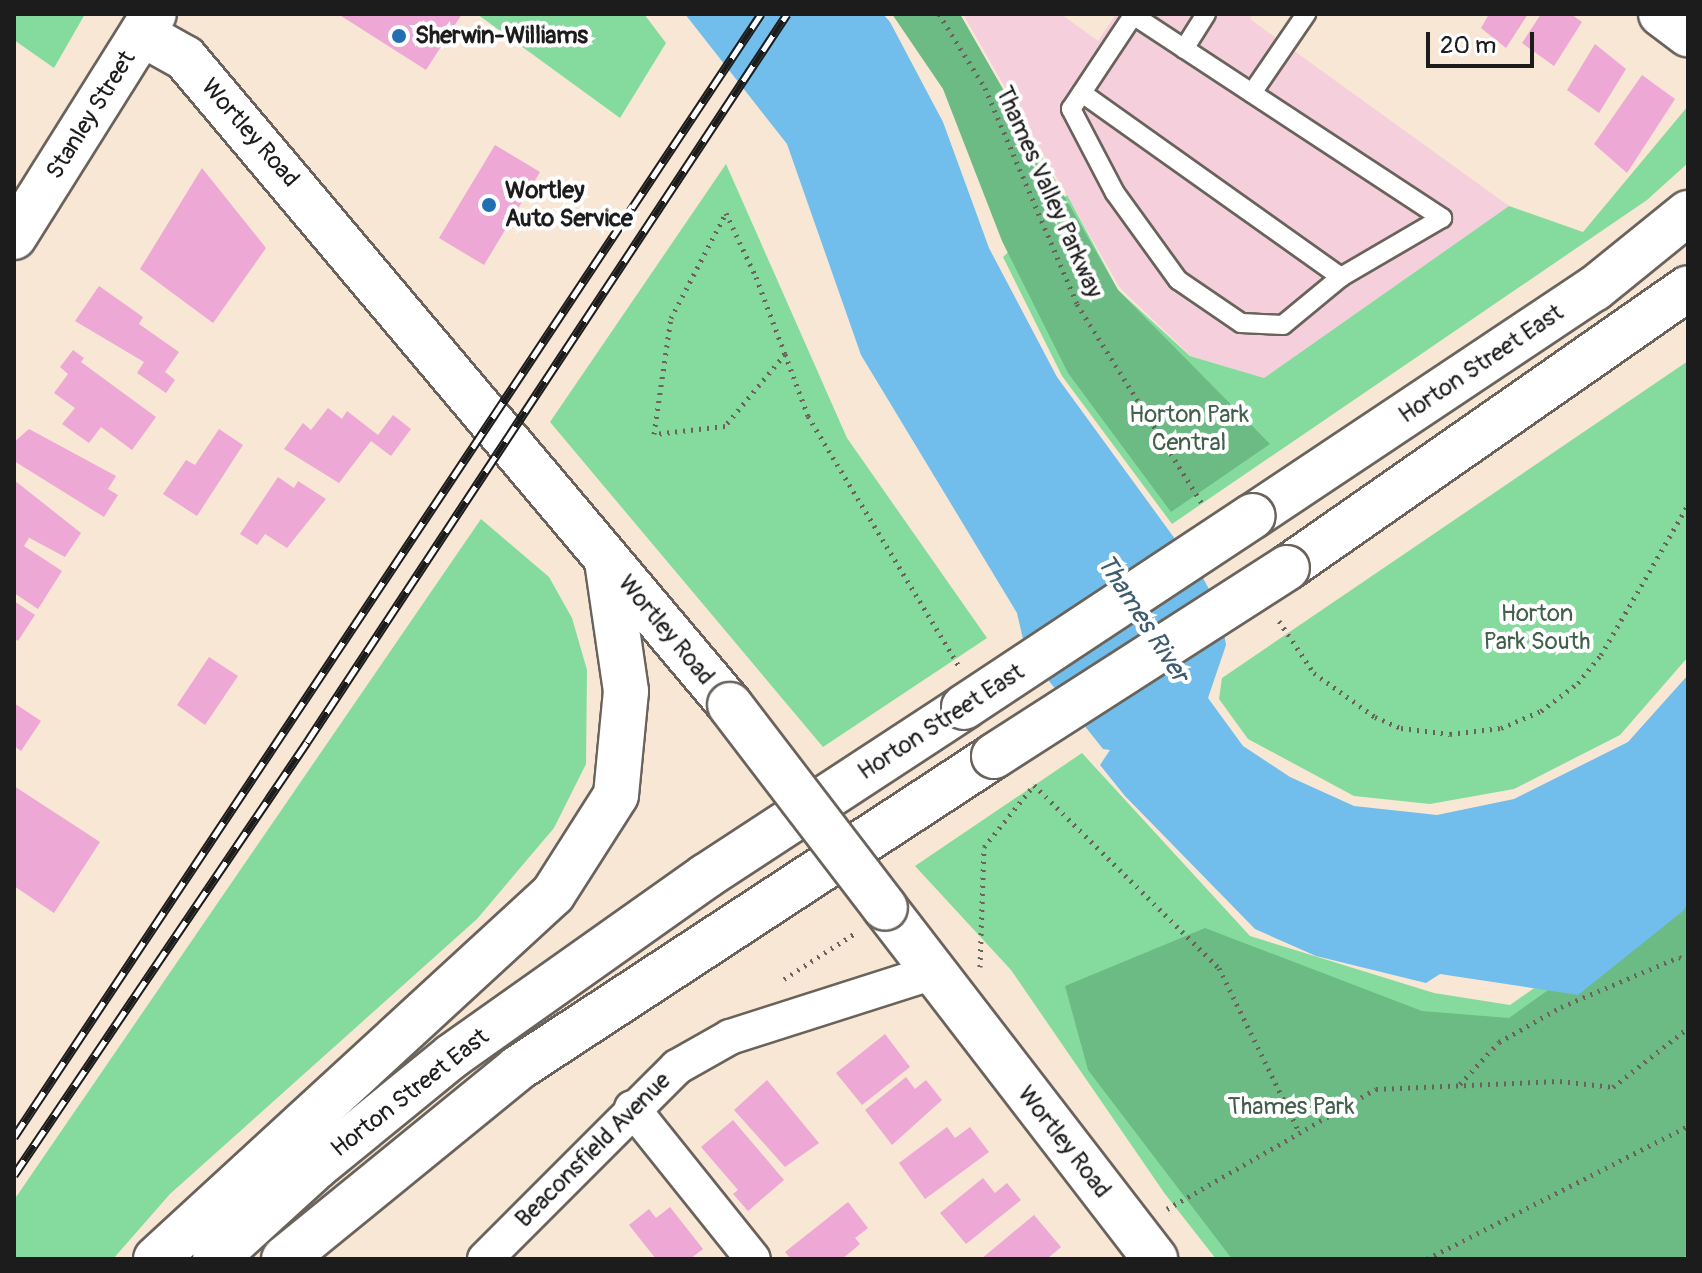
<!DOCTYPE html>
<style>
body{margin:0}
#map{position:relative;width:1702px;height:1273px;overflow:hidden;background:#f8e7d4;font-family:Pangolin,sans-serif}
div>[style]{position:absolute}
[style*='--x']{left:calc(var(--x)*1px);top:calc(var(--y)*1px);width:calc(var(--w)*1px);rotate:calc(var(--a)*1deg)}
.built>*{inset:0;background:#f5cfdb}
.green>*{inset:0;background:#85db9e}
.forest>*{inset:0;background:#6cbb85}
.water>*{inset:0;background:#71bdeb}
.building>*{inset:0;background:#eda8d5}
.path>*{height:5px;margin-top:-2.5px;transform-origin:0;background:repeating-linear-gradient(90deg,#69635c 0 2px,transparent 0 8px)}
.roads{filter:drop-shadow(2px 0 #69635c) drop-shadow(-2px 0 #69635c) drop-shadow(0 2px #69635c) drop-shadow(0 -2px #69635c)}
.lane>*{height:18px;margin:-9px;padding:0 9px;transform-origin:9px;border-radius:9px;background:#fff}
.street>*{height:34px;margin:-17px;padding:0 17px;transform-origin:17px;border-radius:17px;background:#fff}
.secondary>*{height:44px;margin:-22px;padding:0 22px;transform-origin:22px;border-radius:22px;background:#fff}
.rail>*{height:9px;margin-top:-4.5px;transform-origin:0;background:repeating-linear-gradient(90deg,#fff 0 18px,#1c1c1c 0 36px);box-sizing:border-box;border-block:2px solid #1c1c1c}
.bridges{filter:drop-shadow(2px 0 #69635c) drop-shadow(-2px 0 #69635c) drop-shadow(0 2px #69635c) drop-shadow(0 -2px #69635c)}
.secondary-bridge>*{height:44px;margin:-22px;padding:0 22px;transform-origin:22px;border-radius:22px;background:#fff}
.dots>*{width:22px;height:22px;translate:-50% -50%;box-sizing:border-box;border:4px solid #fff;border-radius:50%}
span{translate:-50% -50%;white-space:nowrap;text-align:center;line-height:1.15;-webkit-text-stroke:8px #fff;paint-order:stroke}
.poi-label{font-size:24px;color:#1c1c1c;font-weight:700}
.left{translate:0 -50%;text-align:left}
.street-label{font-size:24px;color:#1c1c1c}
.park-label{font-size:24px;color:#415f4a}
.water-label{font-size:26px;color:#3e5c6f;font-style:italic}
.frame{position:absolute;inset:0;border:16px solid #1c1c1c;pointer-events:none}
.scale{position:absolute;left:1426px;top:32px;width:108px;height:36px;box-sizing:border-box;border:4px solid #1c1c1c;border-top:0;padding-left:10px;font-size:24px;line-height:28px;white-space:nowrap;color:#1c1c1c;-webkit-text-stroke:6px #fff;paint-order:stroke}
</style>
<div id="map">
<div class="built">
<div style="clip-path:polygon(963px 14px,1061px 14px,1098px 41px,1116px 14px,1253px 14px,1250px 19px,1509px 206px,1264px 378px,1191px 356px,1120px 288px)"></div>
</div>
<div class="green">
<div style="clip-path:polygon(14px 14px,85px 14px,54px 68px,14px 40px)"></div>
<div style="clip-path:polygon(477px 14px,644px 14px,666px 43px,620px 118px)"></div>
<div style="clip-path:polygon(1688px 106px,1688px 163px,1647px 200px,1172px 524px,1062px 376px,1003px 257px,1067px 195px,1118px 290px,1190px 356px,1264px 378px,1509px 206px,1583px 232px)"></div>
<div style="clip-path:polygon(726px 164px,847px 438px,987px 638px,823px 747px,550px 422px)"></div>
<div style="clip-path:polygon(1688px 361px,1688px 657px,1620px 735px,1514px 789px,1430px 804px,1354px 796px,1248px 739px,1219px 699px,1222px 678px)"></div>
<div style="clip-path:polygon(481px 519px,549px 577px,572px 618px,587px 670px,586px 764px,554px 828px,477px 919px,170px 1194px,113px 1259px,14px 1259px,14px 1200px)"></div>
<div style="clip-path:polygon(1082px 753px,1250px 936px,1434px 993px,1510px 1005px,1688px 880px,1688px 1259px,1216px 1259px,1165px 1194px,1011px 970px,915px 866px)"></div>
</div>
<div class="forest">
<div style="clip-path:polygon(892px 14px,960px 14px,1118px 290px,1270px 444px,1171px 512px,1068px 373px,1002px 241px,943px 89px)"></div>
<div style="clip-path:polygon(1688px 890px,1688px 1255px,1681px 1259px,1232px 1259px,1088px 1070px,1065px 986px,1205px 928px,1422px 1011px,1509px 1018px)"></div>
</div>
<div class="water">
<div style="clip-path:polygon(685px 14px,883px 14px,890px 22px,943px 122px,989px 248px,1057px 377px,1202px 576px,1220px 610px,1226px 645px,1208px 698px,1243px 746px,1290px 777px,1354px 806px,1437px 815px,1514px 799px,1628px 742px,1688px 675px,1688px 903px,1683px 911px,1578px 995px,1440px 974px,1426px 983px,1316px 956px,1255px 929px,1125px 796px,1100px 765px,1110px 750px,1103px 749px,1026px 652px,1017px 613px,861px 355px,787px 144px)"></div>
</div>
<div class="building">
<div style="clip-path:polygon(338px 14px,462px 14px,426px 70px)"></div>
<div style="clip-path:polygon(1489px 14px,1528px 14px,1506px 48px,1481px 28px)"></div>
<div style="clip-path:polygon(1541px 14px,1571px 14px,1582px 22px,1554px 66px,1522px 43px)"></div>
<div style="clip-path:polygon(1595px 44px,1626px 69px,1599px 113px,1567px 90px)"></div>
<div style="clip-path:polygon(1642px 75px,1675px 99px,1627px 173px,1594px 144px)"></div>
<div style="clip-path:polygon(495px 145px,540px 172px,484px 265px,439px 238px)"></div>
<div style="clip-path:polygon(202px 168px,266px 248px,213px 323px,140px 269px)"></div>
<div style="clip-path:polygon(99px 286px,143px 317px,139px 324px,179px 352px,165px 372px,175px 380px,166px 393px,137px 373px,144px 362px,75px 321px)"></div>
<div style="clip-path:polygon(73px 350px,84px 358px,81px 362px,156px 417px,132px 450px,101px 427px,89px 443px,62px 424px,75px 408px,54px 393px,68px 374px,60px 367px)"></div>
<div style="clip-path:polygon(328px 408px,342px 419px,347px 411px,378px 435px,393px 415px,411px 429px,391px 456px,371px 441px,339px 483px,284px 449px,303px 423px,311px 430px)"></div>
<div style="clip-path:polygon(29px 429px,116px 476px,108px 489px,118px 495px,104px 517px,14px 461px,14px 442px)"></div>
<div style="clip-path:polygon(219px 429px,243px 445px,197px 516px,163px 494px,186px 460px,195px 465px)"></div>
<div style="clip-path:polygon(278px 477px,294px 488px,298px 481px,326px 499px,287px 548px,265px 534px,257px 545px,240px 534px)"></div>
<div style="clip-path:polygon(14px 480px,81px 533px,65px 557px,24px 535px,29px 538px,24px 546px,62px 571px,38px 609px,14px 593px)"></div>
<div style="clip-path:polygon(14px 601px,35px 615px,18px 641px,14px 638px)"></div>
<div style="clip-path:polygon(209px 657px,238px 676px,205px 725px,177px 705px)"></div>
<div style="clip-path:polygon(14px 703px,41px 721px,21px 751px,14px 746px)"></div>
<div style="clip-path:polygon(14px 786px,100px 842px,54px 913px,14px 886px)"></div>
<div style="clip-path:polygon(885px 1034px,910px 1067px,862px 1105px,836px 1073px)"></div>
<div style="clip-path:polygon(906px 1077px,915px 1089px,926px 1080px,942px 1100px,892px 1145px,865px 1110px)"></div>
<div style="clip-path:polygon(767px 1080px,819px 1143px,785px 1167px,734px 1110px)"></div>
<div style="clip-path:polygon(733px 1120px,784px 1180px,748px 1211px,733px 1194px,738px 1190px,701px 1147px)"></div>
<div style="clip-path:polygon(947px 1127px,955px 1138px,970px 1127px,989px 1152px,925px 1199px,899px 1163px)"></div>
<div style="clip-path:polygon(983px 1178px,995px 1193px,1007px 1183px,1021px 1200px,966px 1244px,940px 1213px)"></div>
<div style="clip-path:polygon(848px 1202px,868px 1228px,855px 1238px,860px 1244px,842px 1259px,791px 1259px,785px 1252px)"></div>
<div style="clip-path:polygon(670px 1207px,703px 1249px,690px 1259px,656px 1259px,629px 1225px,649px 1209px,656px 1218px)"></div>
<div style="clip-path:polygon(1034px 1215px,1061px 1247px,1047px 1259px,981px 1259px)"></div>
</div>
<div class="path">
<div style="--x:939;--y:14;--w:87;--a:58.1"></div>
<div style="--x:985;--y:88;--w:235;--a:66.9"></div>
<div style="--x:1077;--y:304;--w:234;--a:57.9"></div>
<div style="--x:785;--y:354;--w:94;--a:129.8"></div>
<div style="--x:725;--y:426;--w:71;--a:173.6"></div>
<div style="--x:654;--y:434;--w:117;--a:-81.7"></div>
<div style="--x:671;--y:318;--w:119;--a:-62.4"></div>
<div style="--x:726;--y:213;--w:71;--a:64.9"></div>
<div style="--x:756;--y:277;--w:82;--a:69.4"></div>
<div style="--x:785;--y:354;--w:66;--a:69.6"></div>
<div style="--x:808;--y:416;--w:292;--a:58.9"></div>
<div style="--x:1279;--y:621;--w:63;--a:56.1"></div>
<div style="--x:1314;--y:673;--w:75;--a:35.8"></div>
<div style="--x:1375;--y:717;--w:28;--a:23"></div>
<div style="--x:1401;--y:728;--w:49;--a:7"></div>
<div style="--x:1450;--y:734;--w:51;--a:-6.7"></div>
<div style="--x:1501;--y:728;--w:43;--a:-23"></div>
<div style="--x:1541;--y:711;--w:46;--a:-37.1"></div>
<div style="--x:1578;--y:683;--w:36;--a:-51"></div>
<div style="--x:1601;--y:655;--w:173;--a:-59.9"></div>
<div style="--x:980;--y:967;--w:120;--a:-88.1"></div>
<div style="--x:984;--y:847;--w:80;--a:-51.1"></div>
<div style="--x:1034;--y:785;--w:260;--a:44.7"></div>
<div style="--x:1219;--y:968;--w:184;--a:63.9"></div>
<div style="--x:784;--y:979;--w:87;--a:-32.8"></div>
<div style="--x:1460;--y:1084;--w:57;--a:-47.1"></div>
<div style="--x:1499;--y:1042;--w:71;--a:-29.4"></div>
<div style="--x:1561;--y:1007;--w:128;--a:-23"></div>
<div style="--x:1679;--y:957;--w:10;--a:24"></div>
<div style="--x:1167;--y:1209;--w:241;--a:-29.9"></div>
<div style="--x:1376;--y:1089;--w:184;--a:-2.5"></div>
<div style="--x:1560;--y:1081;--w:53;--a:6.5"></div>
<div style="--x:1613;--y:1087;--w:95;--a:-38.2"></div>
<div style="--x:1427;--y:1259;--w:293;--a:-27"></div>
</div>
<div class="roads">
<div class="lane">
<div style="--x:1133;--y:15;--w:370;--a:33.3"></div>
<div style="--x:1442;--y:218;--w:117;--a:149.7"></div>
<div style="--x:1341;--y:277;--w:75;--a:140.4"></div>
<div style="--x:1283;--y:325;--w:42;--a:-177.3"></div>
<div style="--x:1241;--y:323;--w:76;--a:-145.7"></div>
<div style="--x:1178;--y:280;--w:107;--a:-125.9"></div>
<div style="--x:1115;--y:193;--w:95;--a:-117.6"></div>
<div style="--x:1071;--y:109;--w:114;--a:-56.4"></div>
<div style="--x:1184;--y:49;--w:41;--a:-57.8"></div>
<div style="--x:1082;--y:93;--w:318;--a:35.4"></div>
<div style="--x:1252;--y:93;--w:96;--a:-55.6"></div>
</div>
<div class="street">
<div style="--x:632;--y:1108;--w:193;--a:51.3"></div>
<div style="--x:485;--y:1259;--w:272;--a:-45"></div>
<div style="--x:677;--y:1067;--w:61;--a:-29.5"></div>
<div style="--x:730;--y:1037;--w:214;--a:-17.7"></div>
</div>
<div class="secondary">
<div style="--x:1661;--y:14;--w:34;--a:37"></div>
<div style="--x:142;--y:34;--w:49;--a:29.2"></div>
<div style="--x:185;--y:58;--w:846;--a:49.89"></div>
<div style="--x:14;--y:237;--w:263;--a:-57.9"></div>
<div style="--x:1253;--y:516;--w:410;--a:-33.7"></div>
<div style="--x:1594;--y:289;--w:121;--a:-39"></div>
<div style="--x:1287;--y:568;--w:489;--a:-34.9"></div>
<div style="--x:885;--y:908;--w:443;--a:52.4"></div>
<div style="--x:156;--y:1259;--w:539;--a:-42.6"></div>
<div style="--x:553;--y:894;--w:117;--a:-57.5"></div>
<div style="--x:616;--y:795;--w:104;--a:-84.5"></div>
<div style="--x:626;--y:691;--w:132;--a:-98.3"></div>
<div style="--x:215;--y:1259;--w:137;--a:-42.3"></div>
<div style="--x:316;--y:1167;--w:176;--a:-39.2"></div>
<div style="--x:452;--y:1056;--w:311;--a:-35.3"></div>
<div style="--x:706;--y:876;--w:308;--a:-33.2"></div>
<div style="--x:284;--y:1259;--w:302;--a:-39.2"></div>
<div style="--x:518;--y:1068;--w:569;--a:-33.24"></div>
</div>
</div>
<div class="rail">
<div style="--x:14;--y:1137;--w:1349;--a:-56.37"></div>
<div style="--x:14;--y:1175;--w:523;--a:-55.91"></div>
<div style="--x:307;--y:742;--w:872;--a:-56.6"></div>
</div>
<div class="bridges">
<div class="secondary-bridge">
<div style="--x:730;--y:705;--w:255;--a:52.6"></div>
<div style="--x:964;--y:707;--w:346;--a:-33.5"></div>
<div style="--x:994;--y:756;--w:348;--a:-32.7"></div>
</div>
</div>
<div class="dots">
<div style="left:399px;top:36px;background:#1f6fb2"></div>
<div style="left:489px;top:205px;background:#1f6fb2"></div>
</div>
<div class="poi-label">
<span class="left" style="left:415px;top:36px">Sherwin-Williams</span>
<span class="left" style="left:505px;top:205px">Wortley<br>Auto Service</span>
</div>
<div class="street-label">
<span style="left:91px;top:115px;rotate:-58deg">Stanley Street</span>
<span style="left:250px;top:133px;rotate:49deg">Wortley Road</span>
<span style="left:1049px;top:192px;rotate:66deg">Thames Valley Parkway</span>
<span style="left:1481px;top:364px;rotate:-34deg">Horton Street East</span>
<span style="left:666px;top:630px;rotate:50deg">Wortley Road</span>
<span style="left:941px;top:722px;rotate:-33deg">Horton Street East</span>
<span style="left:410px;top:1093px;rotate:-38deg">Horton Street East</span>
<span style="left:1064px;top:1142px;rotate:52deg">Wortley Road</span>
<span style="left:593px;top:1150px;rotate:-45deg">Beaconsfield Avenue</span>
</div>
<div class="park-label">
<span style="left:1189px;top:429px">Horton Park<br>Central</span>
<span style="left:1537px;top:628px">Horton<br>Park South</span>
<span style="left:1291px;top:1107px">Thames Park</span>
</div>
<div class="water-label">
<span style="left:1142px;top:619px;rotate:57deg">Thames River</span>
</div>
<div class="frame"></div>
<div class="scale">20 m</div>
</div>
